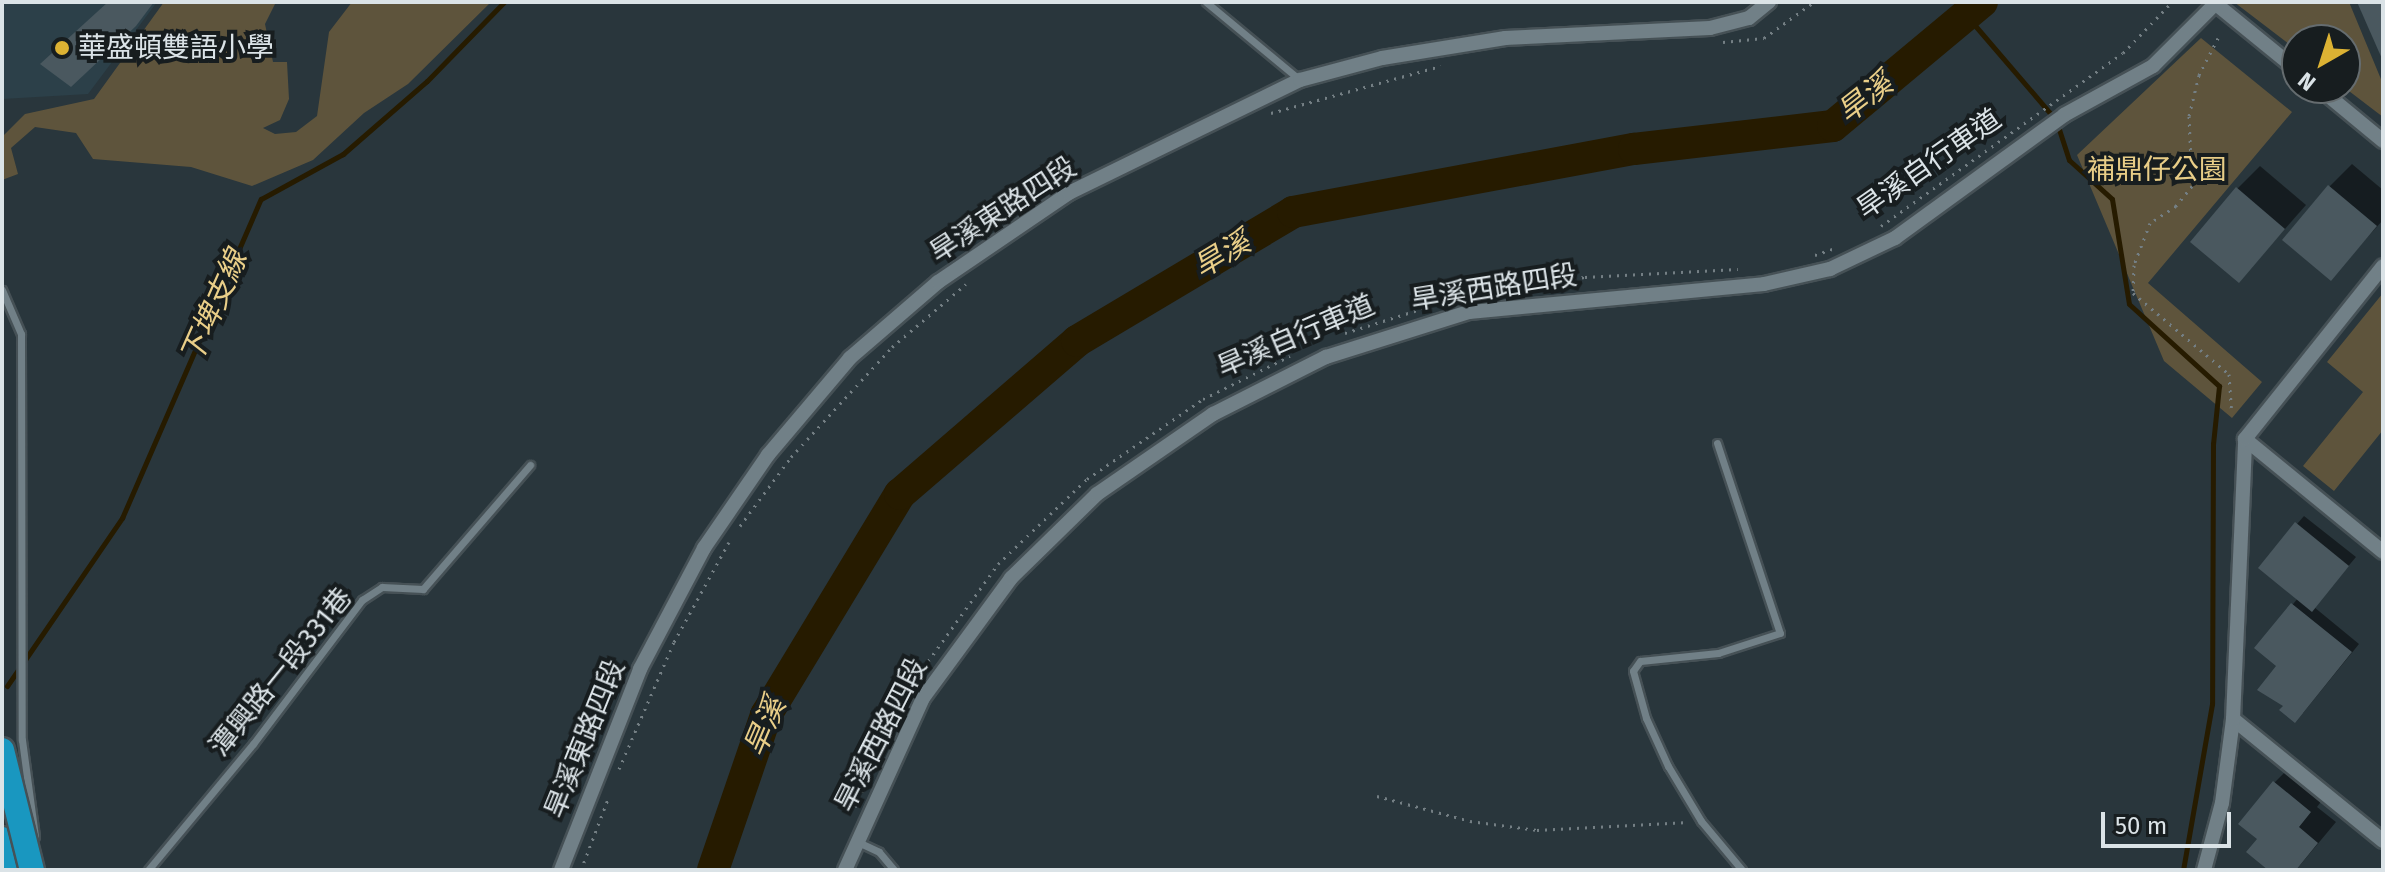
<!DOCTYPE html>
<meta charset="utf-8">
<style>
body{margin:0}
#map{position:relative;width:2385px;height:872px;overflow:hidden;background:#29363c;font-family:"Fira Sans","Noto Sans TC",sans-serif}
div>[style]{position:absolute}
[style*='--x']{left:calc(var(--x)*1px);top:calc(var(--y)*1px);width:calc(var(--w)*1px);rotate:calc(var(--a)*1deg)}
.built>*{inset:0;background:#2c4049}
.green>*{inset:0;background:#5e543c}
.shadow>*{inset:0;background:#0007}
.stream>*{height:5px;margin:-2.5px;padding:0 2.5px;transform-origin:2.5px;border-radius:2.5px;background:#261b00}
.river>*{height:32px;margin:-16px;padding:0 16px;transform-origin:16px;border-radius:16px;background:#261b00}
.building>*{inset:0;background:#4a585f}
.path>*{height:3px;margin-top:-1.5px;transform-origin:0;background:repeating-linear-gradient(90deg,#747f84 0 2px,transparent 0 8px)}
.roads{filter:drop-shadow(2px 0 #465156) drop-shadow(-2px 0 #465156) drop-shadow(0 2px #465156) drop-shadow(0 -2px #465156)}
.lane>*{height:7px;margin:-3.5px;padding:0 3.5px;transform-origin:3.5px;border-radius:3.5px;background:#718087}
.street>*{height:14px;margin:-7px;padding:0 7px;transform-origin:7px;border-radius:7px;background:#718087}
.highway>*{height:24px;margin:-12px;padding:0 12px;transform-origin:12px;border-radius:12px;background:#1997c0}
.bridges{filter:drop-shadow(2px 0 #465156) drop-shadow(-2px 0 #465156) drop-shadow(0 2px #465156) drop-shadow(0 -2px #465156)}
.highway-bridge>*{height:24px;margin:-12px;padding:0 12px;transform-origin:12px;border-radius:12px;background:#1997c0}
.dots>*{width:22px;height:22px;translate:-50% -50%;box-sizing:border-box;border:4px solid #171d1f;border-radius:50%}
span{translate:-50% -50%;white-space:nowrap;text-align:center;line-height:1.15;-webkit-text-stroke:8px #171d1f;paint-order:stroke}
.poi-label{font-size:28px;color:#dbe3e7}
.left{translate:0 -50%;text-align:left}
.street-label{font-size:28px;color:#dbe3e7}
.park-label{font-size:28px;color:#e8cd87}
.water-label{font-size:30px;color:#e9ce88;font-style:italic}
.frame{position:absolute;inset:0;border:4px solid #dbe3e7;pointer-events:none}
.north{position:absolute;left:2281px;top:24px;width:80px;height:80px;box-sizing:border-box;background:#171d1f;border:2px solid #656c6f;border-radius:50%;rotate:219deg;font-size:22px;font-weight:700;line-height:32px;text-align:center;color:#dbe3e7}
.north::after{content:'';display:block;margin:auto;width:28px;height:36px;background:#dcb233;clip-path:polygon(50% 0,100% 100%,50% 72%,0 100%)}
.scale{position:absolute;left:2101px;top:812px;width:130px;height:36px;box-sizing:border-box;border:4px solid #dbe3e7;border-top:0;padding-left:10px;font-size:24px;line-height:28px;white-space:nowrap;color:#dbe3e7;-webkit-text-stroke:6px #171d1f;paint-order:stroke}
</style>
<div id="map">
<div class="built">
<div style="clip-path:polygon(2px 2px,157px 2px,88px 94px,2px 99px)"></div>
</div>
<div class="green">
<div style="clip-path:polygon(164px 2px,276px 2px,265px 24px,273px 62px,287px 62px,289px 99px,280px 120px,263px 128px,275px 134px,296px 132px,317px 116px,329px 32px,352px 2px,491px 2px,408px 84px,364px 113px,313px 160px,252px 186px,191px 167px,93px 159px,76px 133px,35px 127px,11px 148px,18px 174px,2px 180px,2px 137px,25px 114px,94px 99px)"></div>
<div style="clip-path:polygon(2234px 2px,2349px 2px,2383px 84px,2383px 117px,2345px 88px,2345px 40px,2297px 40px,2297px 50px)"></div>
<div style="clip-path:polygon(2201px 38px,2292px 112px,2148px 283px,2262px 382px,2232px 418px,2164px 361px,2077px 155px)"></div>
<div style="clip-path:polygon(2383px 293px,2383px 430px,2334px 491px,2303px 466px,2363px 392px,2327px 362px)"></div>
</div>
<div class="shadow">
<div style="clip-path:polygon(2352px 164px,2383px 190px,2383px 220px,2331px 278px,2329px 187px)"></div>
<div style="clip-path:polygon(2260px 166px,2306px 205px,2239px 281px,2237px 189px)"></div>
<div style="clip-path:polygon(2304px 516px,2356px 557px,2314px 607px,2359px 644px,2303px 713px,2285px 705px,2279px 665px,2257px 648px,2298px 598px,2297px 524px)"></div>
<div style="clip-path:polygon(2294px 763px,2329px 791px,2317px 807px,2336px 822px,2296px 870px,2271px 870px,2259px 839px,2274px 783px)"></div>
</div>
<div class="stream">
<div style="--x:1966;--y:15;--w:138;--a:49.4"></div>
<div style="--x:2056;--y:120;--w:42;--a:72"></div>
<div style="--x:2069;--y:160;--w:58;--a:42.2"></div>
<div style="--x:2112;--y:199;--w:106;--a:80.8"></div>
<div style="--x:2129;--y:304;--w:122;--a:42.3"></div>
<div style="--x:2219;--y:386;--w:58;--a:95.9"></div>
<div style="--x:2213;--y:444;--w:260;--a:90.2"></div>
<div style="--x:2212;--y:704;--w:169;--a:99.9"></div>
<div style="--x:7;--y:686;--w:204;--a:-55.6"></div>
<div style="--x:122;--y:518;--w:348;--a:-66.5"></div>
<div style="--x:261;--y:199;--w:94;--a:-28.8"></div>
<div style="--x:343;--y:154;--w:111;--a:-41"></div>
<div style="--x:427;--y:81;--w:110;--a:-45.7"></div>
</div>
<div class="river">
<div style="--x:713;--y:870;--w:164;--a:-71.1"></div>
<div style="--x:766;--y:715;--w:258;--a:-58.8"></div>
<div style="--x:900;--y:494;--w:234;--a:-40.8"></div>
<div style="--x:1077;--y:341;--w:252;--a:-30.8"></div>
<div style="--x:1293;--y:212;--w:347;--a:-10.5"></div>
<div style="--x:1634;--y:149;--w:200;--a:-6.6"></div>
<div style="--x:1833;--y:126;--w:194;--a:-39.8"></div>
</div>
<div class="building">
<div style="clip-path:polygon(108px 2px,154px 2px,136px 26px,71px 87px,40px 64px)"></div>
<div style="clip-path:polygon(2357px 2px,2383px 2px,2383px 61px)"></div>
<div style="clip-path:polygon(2328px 185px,2377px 226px,2331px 281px,2282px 240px)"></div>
<div style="clip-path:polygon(2236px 187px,2285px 229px,2239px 283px,2190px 242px)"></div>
<div style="clip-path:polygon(2295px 522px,2349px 566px,2312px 612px,2258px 568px)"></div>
<div style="clip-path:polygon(2291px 603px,2352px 652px,2295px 723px,2279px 710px,2283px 706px,2257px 690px,2276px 666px,2254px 648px)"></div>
<div style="clip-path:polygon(2273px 781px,2311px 812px,2299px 827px,2318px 843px,2296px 870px,2268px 870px,2246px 852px,2257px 839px,2238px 824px)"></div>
</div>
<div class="path">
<div style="--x:2218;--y:38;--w:42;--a:117.2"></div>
<div style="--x:2199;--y:75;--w:42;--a:103.7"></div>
<div style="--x:2189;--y:116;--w:70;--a:87.5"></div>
<div style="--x:2192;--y:186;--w:26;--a:129"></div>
<div style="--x:2176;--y:206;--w:31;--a:147"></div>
<div style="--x:2150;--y:223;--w:45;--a:110.9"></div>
<div style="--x:2134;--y:265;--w:28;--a:92"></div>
<div style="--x:2133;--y:293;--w:126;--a:40.2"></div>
<div style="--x:2229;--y:374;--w:39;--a:86"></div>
<div style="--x:1723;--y:42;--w:41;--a:-5.6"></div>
<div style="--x:1764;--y:38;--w:62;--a:-35.8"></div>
<div style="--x:1271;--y:113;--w:176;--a:-15.5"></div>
<div style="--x:1881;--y:226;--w:297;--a:-35.6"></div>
<div style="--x:2123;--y:53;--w:71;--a:-46.1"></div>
<div style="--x:1815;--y:255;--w:21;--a:-19"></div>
<div style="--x:1471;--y:295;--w:115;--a:-9"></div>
<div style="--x:1585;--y:277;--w:153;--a:-3"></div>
<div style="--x:1345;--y:333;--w:100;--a:-17.5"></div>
<div style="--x:740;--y:526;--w:86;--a:-53.5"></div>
<div style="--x:791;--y:457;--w:149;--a:-47.4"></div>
<div style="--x:892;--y:347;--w:97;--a:-40.4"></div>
<div style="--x:919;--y:674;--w:135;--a:-54.3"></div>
<div style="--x:998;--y:564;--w:123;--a:-43.7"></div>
<div style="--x:1087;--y:479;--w:141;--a:-34.6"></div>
<div style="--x:1203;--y:399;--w:97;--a:-26.3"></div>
<div style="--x:619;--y:769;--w:138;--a:-66.6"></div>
<div style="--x:674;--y:642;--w:114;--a:-61.2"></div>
<div style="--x:1377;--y:796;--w:96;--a:15"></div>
<div style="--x:1470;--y:821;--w:68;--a:7.7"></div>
<div style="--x:1537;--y:830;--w:152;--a:-3"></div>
<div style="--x:855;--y:807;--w:100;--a:-65.7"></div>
<div style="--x:581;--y:870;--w:76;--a:-69.2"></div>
</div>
<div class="roads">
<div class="lane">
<div style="--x:1206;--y:2;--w:122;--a:39.7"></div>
<div style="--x:2;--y:290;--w:48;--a:66.6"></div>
<div style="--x:21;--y:334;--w:406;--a:89.9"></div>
<div style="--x:22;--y:740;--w:97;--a:82.3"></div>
<div style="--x:1717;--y:443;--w:200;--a:71.7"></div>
<div style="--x:1780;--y:633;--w:65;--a:162.1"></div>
<div style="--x:1718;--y:653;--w:78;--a:174.1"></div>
<div style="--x:1640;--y:661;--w:12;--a:125"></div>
<div style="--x:1633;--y:671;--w:49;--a:74.5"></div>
<div style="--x:1646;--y:718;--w:53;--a:65.4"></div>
<div style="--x:1668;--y:766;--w:64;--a:59"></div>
<div style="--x:1701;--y:821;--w:64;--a:50.1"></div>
<div style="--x:858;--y:842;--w:23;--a:25"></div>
<div style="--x:879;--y:852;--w:23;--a:50"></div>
<div style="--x:148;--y:870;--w:164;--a:-50.2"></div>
<div style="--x:253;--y:744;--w:181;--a:-52.9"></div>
<div style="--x:362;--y:600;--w:24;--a:-33"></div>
<div style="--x:382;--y:587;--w:41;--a:2.8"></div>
<div style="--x:423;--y:589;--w:164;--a:-49.2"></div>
</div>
<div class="street">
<div style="--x:2216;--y:4;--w:104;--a:39.2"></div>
<div style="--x:2319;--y:88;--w:83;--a:39.6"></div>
<div style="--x:2245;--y:439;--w:178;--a:39.3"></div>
<div style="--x:2233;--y:719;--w:193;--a:39.1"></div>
<div style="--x:561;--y:870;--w:216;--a:-68.5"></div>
<div style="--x:640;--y:669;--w:137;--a:-62.1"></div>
<div style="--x:704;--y:548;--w:113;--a:-55.5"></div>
<div style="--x:768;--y:455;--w:127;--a:-49.8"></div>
<div style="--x:850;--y:358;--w:116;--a:-40.8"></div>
<div style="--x:938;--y:282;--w:158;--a:-34.2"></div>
<div style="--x:1069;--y:193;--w:257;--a:-26.1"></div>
<div style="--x:1300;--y:80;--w:85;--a:-15"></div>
<div style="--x:1382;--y:58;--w:125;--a:-9.2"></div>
<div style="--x:1505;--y:38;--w:205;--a:-2.8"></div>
<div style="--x:1710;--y:28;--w:40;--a:-14.4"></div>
<div style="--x:1749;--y:18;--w:26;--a:-39"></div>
<div style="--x:845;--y:870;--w:189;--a:-65.6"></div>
<div style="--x:923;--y:698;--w:149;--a:-53.7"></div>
<div style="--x:1011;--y:578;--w:120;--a:-44.3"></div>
<div style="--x:1097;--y:494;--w:141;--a:-34.6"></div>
<div style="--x:1213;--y:414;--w:127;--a:-26.8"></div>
<div style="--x:1326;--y:357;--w:150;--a:-17.5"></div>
<div style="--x:1469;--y:312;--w:296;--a:-5.4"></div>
<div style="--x:1764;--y:284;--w:68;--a:-12.8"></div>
<div style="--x:1830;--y:269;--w:72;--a:-25.5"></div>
<div style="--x:1895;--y:238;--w:209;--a:-36"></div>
<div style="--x:2064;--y:115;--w:102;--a:-28.8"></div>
<div style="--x:2153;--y:66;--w:91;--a:-45"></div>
<div style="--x:2204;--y:870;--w:69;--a:-75"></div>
<div style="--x:2222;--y:803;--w:85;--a:-82.5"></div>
<div style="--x:2233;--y:719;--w:280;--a:-87.5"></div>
<div style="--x:2245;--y:439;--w:221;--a:-51.4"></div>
</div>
<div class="highway">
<div style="--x:2;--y:839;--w:33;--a:69"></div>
</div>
</div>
<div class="bridges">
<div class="highway-bridge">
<div style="--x:2;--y:750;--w:124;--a:76"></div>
</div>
</div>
<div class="dots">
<div style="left:62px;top:48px;background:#dcb233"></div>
</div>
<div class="poi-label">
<span class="left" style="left:78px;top:48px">華盛頓雙語小學</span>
</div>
<div class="street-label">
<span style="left:1929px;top:164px;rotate:-35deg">旱溪自行車道</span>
<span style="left:1003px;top:210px;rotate:-33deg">旱溪東路四段</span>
<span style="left:1494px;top:288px;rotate:-9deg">旱溪西路四段</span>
<span style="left:1296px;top:336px;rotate:-23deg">旱溪自行車道</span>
<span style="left:281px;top:672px;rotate:-51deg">潭興路一段331巷</span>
<span style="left:881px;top:735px;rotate:-63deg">旱溪西路四段</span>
<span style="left:585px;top:739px;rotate:-68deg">旱溪東路四段</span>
</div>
<div class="park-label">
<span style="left:2157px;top:170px">補鼎仔公園</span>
</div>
<div class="water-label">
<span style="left:1865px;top:98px;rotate:-38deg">旱溪</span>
<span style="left:1222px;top:255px;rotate:-31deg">旱溪</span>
<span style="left:214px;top:307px;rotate:-66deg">下埤支線</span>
<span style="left:765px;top:727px;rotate:-67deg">旱溪</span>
</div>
<div class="frame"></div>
<div class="north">N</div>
<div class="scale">50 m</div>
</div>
